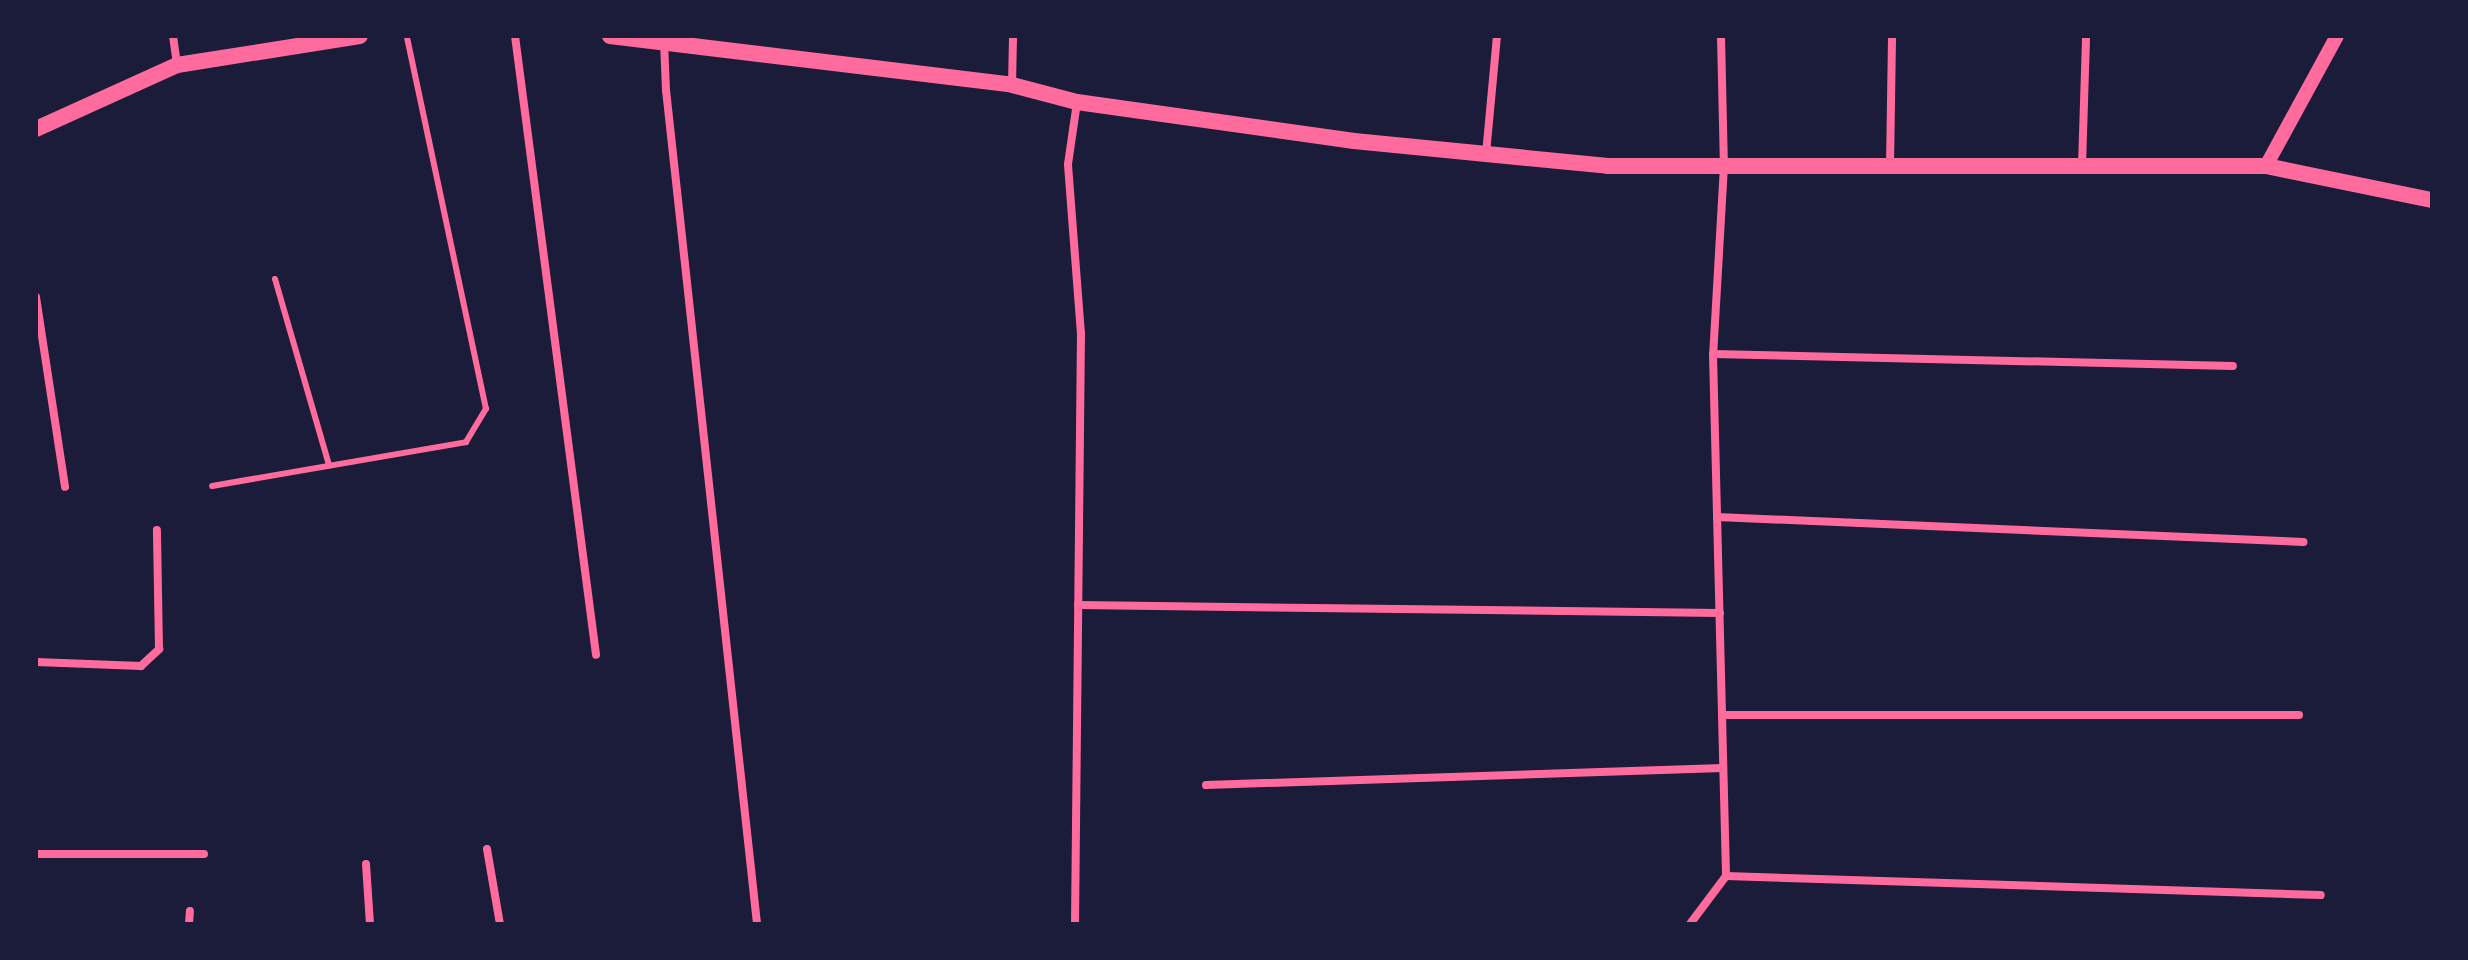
<!DOCTYPE html>
<style>
body{margin:0}
#map{position:relative;width:2468px;height:960px;overflow:hidden;background:#1b1b3a;font-family:"Noto Serif",serif}
div>[style]{position:absolute}
[style*='--x']{left:calc(var(--x)*1px);top:calc(var(--y)*1px);width:calc(var(--w)*1px);rotate:calc(var(--a)*1deg)}
.service>*{height:6px;margin:-3px;padding:0 3px;transform-origin:3px;border-radius:3px;background:#ff6b9d}
.minor>*{height:8px;margin:-4px;padding:0 4px;transform-origin:4px;border-radius:4px;background:#ff6b9d}
.tertiary>*{height:14px;margin:-7px;padding:0 7px;transform-origin:7px;border-radius:7px;background:#ff6b9d}
.secondary>*{height:16px;margin:-8px;padding:0 8px;transform-origin:8px;border-radius:8px;background:#ff6b9d}
span{translate:-50% -50%;white-space:nowrap;text-align:center;line-height:1.15;-webkit-text-stroke:8px #1b1b3a;paint-order:stroke}
.frame{position:absolute;inset:0;border:38px solid #1b1b3a;pointer-events:none}
</style>
<div id="map">
<div class="service">
<div style="--x:275;--y:279;--w:194;--a:73.8"></div>
<div style="--x:212;--y:486;--w:258;--a:-9.8"></div>
<div style="--x:466;--y:442;--w:39;--a:-59"></div>
<div style="--x:486;--y:409;--w:381;--a:-102"></div>
</div>
<div class="minor">
<div style="--x:173;--y:36;--w:28;--a:82"></div>
<div style="--x:515;--y:36;--w:624;--a:82.54"></div>
<div style="--x:1721;--y:36;--w:130;--a:88.7"></div>
<div style="--x:1724;--y:166;--w:188;--a:93.3"></div>
<div style="--x:1713;--y:354;--w:522;--a:88.57"></div>
<div style="--x:1726;--y:876;--w:595;--a:1.83"></div>
<div style="--x:664;--y:41;--w:49;--a:87.7"></div>
<div style="--x:666;--y:90;--w:839;--a:83.77"></div>
<div style="--x:1012;--y:85;--w:49;--a:-88.8"></div>
<div style="--x:1486;--y:154;--w:119;--a:-84.7"></div>
<div style="--x:1890;--y:166;--w:130;--a:-89.1"></div>
<div style="--x:2082;--y:166;--w:130;--a:-88.2"></div>
<div style="--x:36;--y:297;--w:192;--a:81.3"></div>
<div style="--x:1713;--y:354;--w:520;--a:1.32"></div>
<div style="--x:1717;--y:517;--w:587;--a:2.44"></div>
<div style="--x:1078;--y:605;--w:642;--a:0.71"></div>
<div style="--x:36;--y:662;--w:105;--a:2.2"></div>
<div style="--x:141;--y:666;--w:25;--a:-43"></div>
<div style="--x:159;--y:649;--w:119;--a:-91"></div>
<div style="--x:1722;--y:715;--w:577;--a:0"></div>
<div style="--x:1206;--y:785;--w:517;--a:-1.88"></div>
<div style="--x:487;--y:849;--w:76;--a:80.2"></div>
<div style="--x:36;--y:854;--w:168;--a:0"></div>
<div style="--x:366;--y:864;--w:60;--a:86.2"></div>
<div style="--x:189;--y:924;--w:13;--a:-86"></div>
<div style="--x:1075;--y:924;--w:590;--a:-89.42"></div>
<div style="--x:1081;--y:334;--w:170;--a:-94.4"></div>
<div style="--x:1068;--y:164;--w:63;--a:-81.7"></div>
<div style="--x:1690;--y:924;--w:60;--a:-53.1"></div>
</div>
<div class="tertiary">
<div style="--x:2266;--y:166;--w:148;--a:-61.4"></div>
</div>
<div class="secondary">
<div style="--x:610;--y:36;--w:405;--a:6.9"></div>
<div style="--x:1012;--y:85;--w:67;--a:14.7"></div>
<div style="--x:1077;--y:102;--w:280;--a:8"></div>
<div style="--x:1354;--y:141;--w:255;--a:5.6"></div>
<div style="--x:1608;--y:166;--w:658;--a:0"></div>
<div style="--x:2266;--y:166;--w:169;--a:11.6"></div>
<div style="--x:36;--y:129;--w:155;--a:-24.4"></div>
<div style="--x:177;--y:65;--w:185;--a:-9"></div>
</div>
<div class="frame"></div>
</div>
